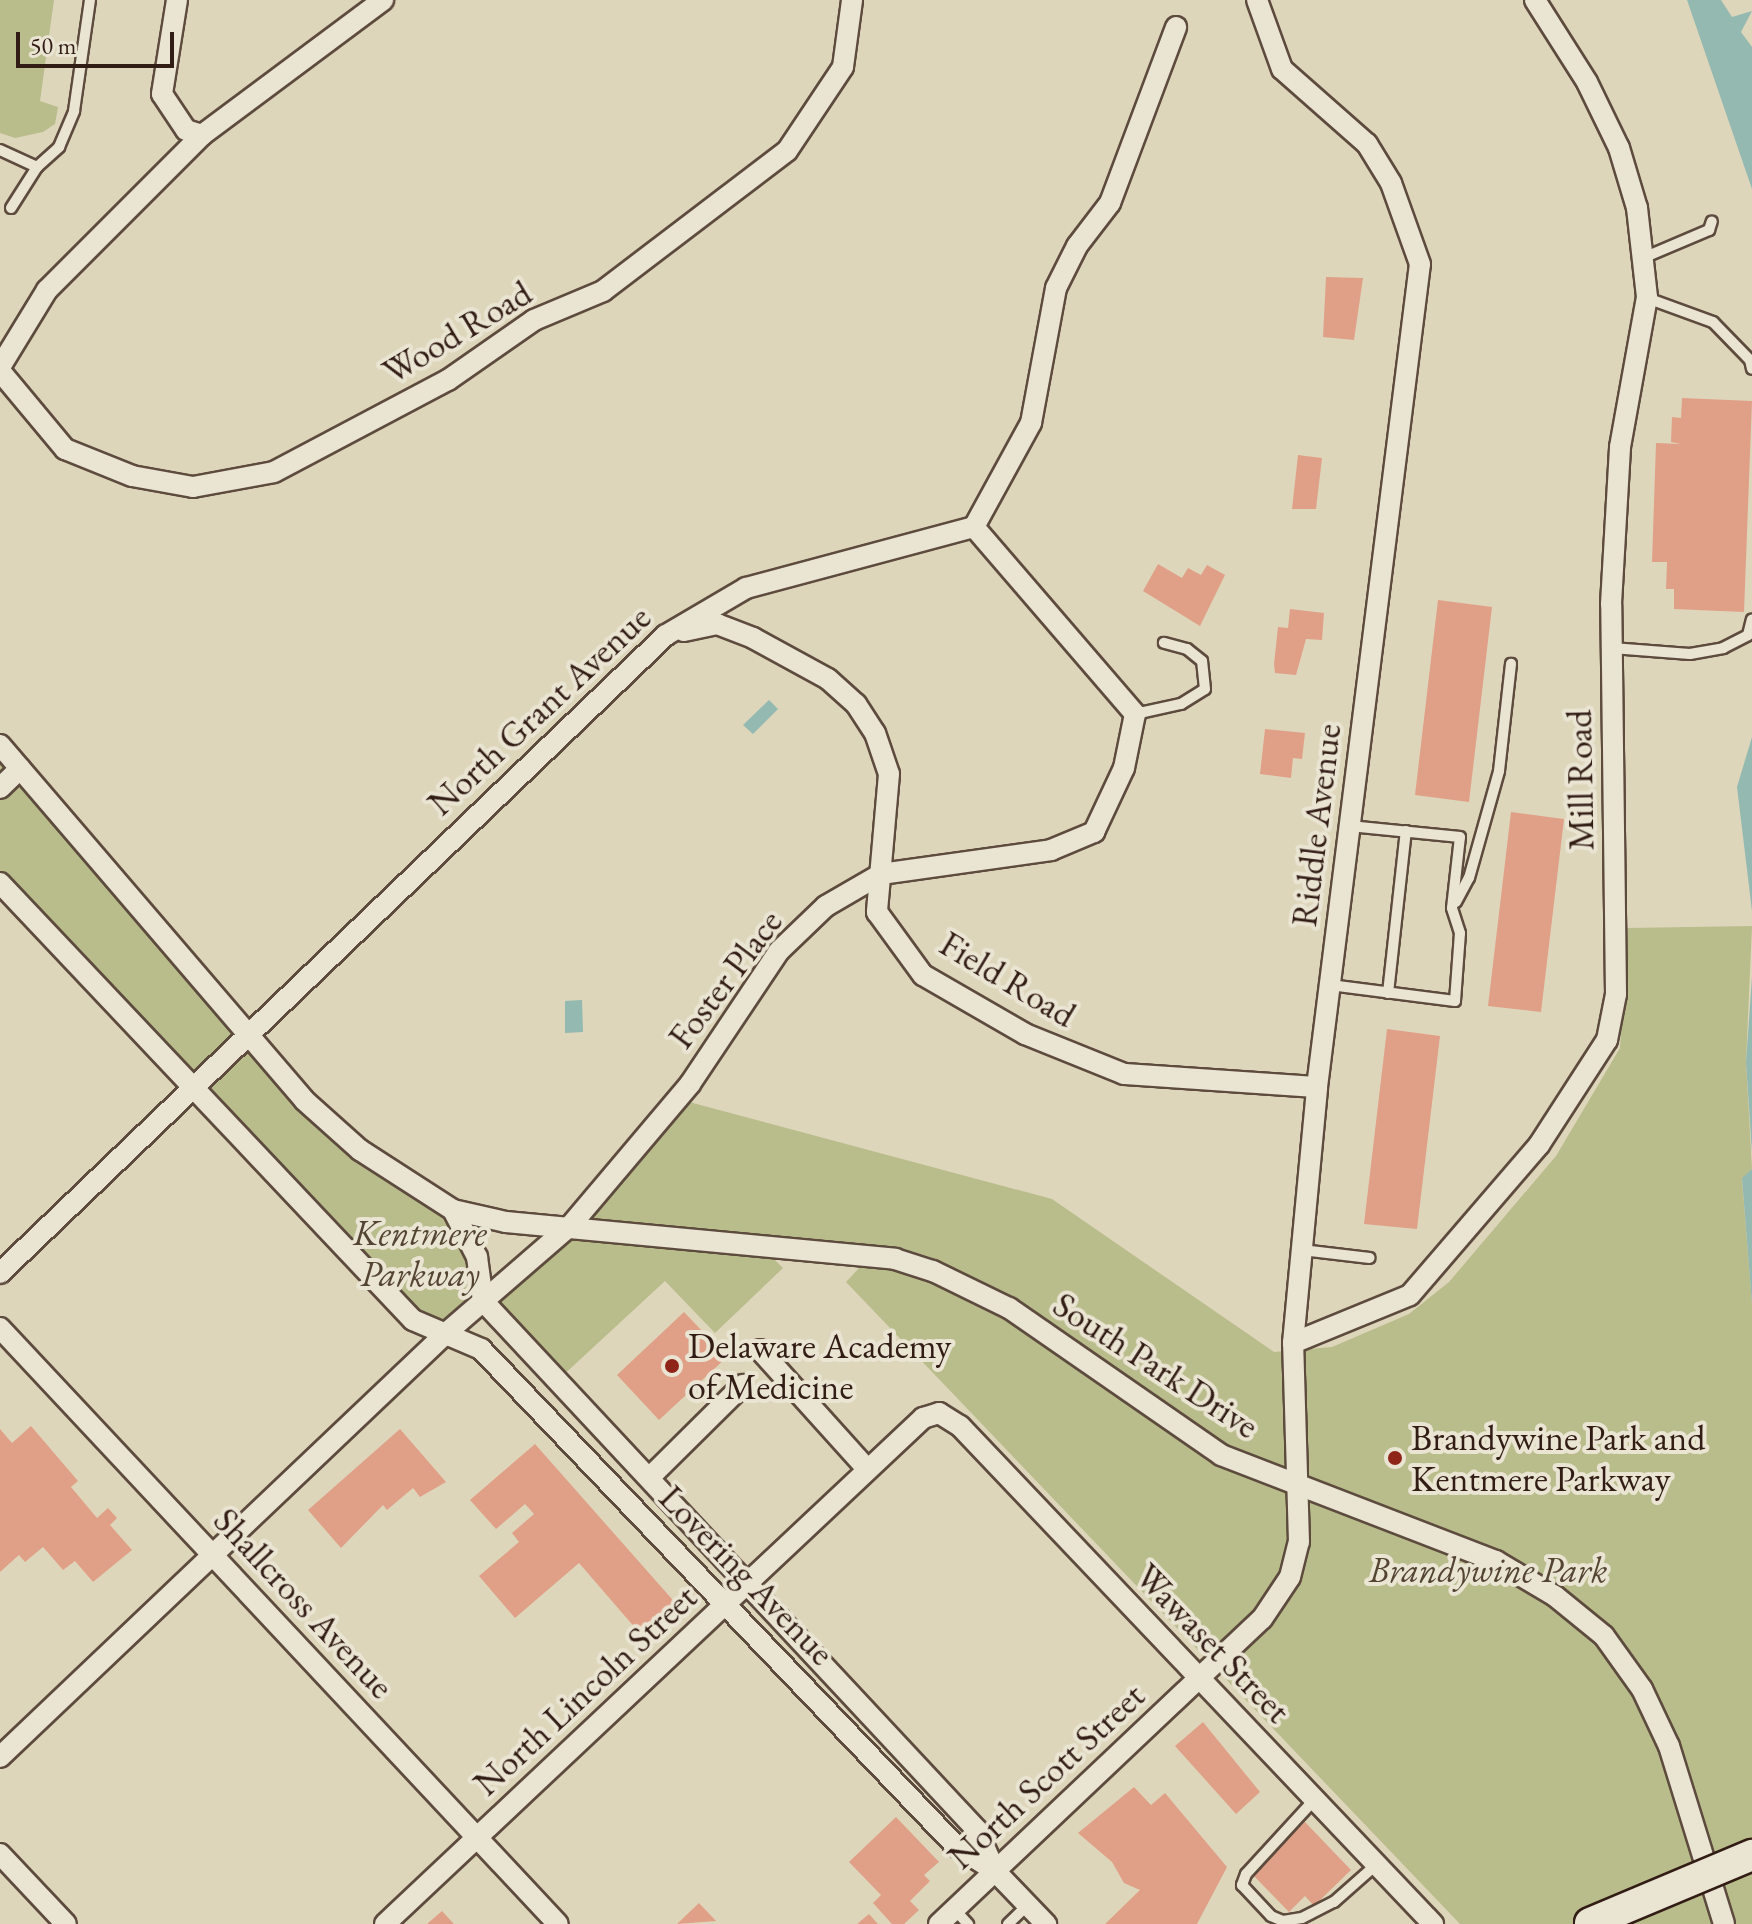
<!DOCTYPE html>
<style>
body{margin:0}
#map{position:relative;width:1752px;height:1924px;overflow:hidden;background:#ded6bb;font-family:"EB Garamond",serif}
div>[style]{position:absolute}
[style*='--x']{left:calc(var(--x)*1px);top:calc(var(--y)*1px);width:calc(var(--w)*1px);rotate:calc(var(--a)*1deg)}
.green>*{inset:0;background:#b9bc8b}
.water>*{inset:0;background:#93b9b1}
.building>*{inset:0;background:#e0a087}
.roads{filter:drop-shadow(2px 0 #5d4b3e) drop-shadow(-2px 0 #5d4b3e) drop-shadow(0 2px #5d4b3e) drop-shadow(0 -2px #5d4b3e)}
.lane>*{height:10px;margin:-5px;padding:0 5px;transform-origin:5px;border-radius:5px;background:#eae4d3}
.street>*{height:20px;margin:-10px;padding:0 10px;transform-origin:10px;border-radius:10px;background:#eae4d3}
.bridges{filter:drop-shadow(2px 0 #321d15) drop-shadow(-2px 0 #321d15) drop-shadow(0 2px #321d15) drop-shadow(0 -2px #321d15)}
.secondary-bridge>*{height:30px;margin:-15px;padding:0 15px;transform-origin:15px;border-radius:15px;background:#eae4d3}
.dots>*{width:22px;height:22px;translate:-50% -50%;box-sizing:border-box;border:4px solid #eae4d3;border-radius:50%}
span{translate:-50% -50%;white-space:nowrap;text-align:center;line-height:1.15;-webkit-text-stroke:8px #eae4d3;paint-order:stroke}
.street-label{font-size:36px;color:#321d15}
.park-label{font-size:36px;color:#544532;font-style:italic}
.poi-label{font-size:36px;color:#321d15}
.left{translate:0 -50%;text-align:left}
.scale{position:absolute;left:16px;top:32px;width:158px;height:36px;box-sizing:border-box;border:4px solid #321d15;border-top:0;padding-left:10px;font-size:24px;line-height:28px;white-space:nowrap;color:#321d15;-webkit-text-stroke:6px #eae4d3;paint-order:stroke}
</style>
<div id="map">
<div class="green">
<div style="clip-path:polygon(0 0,54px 0,40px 101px,58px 107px,55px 124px,43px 132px,15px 138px,0 133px)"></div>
<div style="clip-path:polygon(0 745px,304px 1100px,453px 1210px,483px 1300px,571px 1225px,678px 1099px,1052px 1199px,1274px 1352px,1332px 1347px,1409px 1314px,1449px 1282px,1556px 1156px,1620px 1048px,1627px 928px,1752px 926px,1746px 1062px,1752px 1169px,1742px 1179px,1752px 1304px,1752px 1924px,1460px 1924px,846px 1282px,860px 1267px,772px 1257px,783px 1268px,715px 1333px,665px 1281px,558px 1380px,483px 1301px,430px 1331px,0 883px)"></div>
</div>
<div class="water">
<div style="clip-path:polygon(1687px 0,1721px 0,1732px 17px,1752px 11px,1741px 32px,1752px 47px,1752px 189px)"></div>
<div style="clip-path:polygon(769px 700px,778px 709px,753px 734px,743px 725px)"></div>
<div style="clip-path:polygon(1752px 737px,1752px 911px,1737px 787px)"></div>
<div style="clip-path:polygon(1752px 977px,1752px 1153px,1746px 1062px)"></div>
<div style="clip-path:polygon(582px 1000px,583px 1032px,565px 1033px,565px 1001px)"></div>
<div style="clip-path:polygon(1752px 1169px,1752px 1304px,1742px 1178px)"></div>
</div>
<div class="building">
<div style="clip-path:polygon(1326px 277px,1363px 278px,1354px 340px,1323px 337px)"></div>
<div style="clip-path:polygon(1682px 398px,1752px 401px,1744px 612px,1674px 609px,1674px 589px,1666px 589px,1667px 562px,1652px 562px,1656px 443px,1681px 444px,1671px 442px,1672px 417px,1681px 418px)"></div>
<div style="clip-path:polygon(1298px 455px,1322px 458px,1316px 509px,1292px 509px)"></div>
<div style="clip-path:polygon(1158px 564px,1182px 578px,1188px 568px,1201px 575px,1207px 565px,1225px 575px,1200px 626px,1143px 591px)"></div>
<div style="clip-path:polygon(1438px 600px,1492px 607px,1469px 802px,1415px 795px)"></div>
<div style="clip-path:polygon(1290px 609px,1324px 613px,1322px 640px,1306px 639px,1296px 675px,1275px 673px,1274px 664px,1278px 627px,1288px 628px)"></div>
<div style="clip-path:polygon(1265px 729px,1305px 733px,1302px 759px,1293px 758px,1291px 778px,1260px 774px)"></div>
<div style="clip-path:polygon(1511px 812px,1564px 819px,1541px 1012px,1488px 1006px)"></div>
<div style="clip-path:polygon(1387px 1029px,1440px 1036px,1417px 1229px,1364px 1224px)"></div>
<div style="clip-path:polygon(684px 1312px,727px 1357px,659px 1420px,617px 1375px)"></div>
<div style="clip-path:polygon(31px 1426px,78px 1481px,71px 1487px,97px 1518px,108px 1508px,117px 1518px,110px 1525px,132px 1550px,93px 1582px,75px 1561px,63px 1570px,43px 1547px,25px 1562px,19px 1555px,0 1572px,0 1429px,12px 1443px)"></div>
<div style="clip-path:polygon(400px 1429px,446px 1482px,420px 1497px,413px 1488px,387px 1510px,383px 1505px,341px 1548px,308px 1510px)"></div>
<div style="clip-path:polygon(535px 1444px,679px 1607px,643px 1637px,579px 1563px,515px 1618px,479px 1576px,519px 1542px,512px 1533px,534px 1514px,525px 1504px,496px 1529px,470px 1500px)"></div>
<div style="clip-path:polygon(1203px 1722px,1260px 1792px,1236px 1814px,1175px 1746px)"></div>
<div style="clip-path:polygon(1134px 1787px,1151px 1805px,1165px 1793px,1227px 1867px,1197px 1924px,1105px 1924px,1140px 1890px,1124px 1883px,1112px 1862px,1078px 1833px)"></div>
<div style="clip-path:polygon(896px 1817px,939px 1862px,924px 1875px,930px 1881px,910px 1901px,919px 1910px,904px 1924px,892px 1924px,873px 1903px,881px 1895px,849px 1862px)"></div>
<div style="clip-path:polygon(1305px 1822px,1351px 1870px,1314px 1906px,1305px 1896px,1289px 1912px,1251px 1873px)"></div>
<div style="clip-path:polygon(699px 1903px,716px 1921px,677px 1924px)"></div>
<div style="clip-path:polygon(442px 1911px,454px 1924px,427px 1924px)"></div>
<div style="clip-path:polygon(869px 1914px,878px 1924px,857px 1924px)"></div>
</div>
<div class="roads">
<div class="lane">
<div style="--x:0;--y:150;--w:41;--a:24.7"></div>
<div style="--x:11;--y:208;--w:49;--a:-57.6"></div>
<div style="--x:37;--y:167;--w:30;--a:-42"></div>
<div style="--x:59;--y:147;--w:39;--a:-67"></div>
<div style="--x:74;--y:111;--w:112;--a:-81.8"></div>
<div style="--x:1643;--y:258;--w:72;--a:-23"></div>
<div style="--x:1709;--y:230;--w:9;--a:-72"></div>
<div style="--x:1647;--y:298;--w:70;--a:20"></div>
<div style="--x:1713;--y:322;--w:53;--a:45.8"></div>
<div style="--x:1750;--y:360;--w:9;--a:77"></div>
<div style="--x:1612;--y:648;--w:78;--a:4.4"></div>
<div style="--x:1690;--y:654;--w:34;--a:-10"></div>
<div style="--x:1723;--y:648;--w:28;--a:-27"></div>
<div style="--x:1748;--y:635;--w:16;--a:-76"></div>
<div style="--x:1135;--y:714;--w:47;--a:-12.3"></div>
<div style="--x:1181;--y:704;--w:28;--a:-32"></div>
<div style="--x:1205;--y:689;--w:28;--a:-96"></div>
<div style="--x:1202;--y:661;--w:19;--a:-141"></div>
<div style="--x:1187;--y:649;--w:24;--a:-165"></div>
<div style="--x:1456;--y:902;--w:27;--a:-62"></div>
<div style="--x:1469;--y:878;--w:111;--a:-74.3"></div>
<div style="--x:1499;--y:771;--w:108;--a:-83.6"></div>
<div style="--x:1330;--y:985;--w:126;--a:7.3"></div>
<div style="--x:1455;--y:1001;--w:68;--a:-85.8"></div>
<div style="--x:1460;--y:933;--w:26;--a:-108"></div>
<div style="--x:1452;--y:908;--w:71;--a:-83.6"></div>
<div style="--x:1460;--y:837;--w:111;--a:-174.3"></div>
<div style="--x:1388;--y:993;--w:163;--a:-83.7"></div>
<div style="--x:1302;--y:1250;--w:68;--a:6.7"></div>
<div style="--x:1315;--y:1799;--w:102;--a:132.6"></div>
<div style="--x:1246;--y:1874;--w:12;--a:110"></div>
<div style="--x:1242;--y:1885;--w:42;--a:46.9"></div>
<div style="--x:1271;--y:1916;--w:13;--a:23"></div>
<div style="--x:1283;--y:1921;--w:19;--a:-9"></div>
<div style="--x:1302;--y:1918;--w:36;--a:-27"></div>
<div style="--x:1334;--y:1902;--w:57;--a:-41.5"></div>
<div style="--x:954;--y:1909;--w:21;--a:47"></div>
<div style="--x:1008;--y:1924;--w:28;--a:-44"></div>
</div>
<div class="street">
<div style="--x:177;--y:0;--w:95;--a:99.1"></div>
<div style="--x:162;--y:94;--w:43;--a:56.3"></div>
<div style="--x:186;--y:130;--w:17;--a:17"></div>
<div style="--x:0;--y:367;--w:90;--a:-58.6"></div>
<div style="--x:47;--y:290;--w:219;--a:-45"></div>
<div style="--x:202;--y:135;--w:226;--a:-36.7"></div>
<div style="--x:0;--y:371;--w:102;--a:50.2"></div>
<div style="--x:65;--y:449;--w:72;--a:21.9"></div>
<div style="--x:132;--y:476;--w:62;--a:10.2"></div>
<div style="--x:193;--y:487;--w:82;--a:-10.5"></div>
<div style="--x:274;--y:472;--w:197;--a:-27.9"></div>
<div style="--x:448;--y:380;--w:105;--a:-34.9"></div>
<div style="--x:534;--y:320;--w:75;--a:-22.8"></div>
<div style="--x:603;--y:291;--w:231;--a:-37.3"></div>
<div style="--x:787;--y:151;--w:101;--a:-56.3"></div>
<div style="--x:843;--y:67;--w:68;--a:-82.3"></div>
<div style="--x:684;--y:631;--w:34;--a:-12"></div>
<div style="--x:717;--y:624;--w:39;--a:21"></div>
<div style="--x:753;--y:638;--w:85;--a:28.7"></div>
<div style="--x:828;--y:679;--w:38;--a:42"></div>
<div style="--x:856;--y:704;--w:35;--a:57"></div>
<div style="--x:875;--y:733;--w:43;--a:71.1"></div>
<div style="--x:889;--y:774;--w:139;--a:95"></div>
<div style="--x:877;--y:912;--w:78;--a:53.9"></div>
<div style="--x:923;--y:975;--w:118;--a:30"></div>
<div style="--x:1025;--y:1034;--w:107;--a:22"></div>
<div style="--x:1124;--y:1074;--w:193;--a:3.9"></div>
<div style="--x:0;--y:745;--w:467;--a:49.4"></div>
<div style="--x:304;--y:1100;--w:75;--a:41.8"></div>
<div style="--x:360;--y:1150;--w:111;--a:32.8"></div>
<div style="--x:453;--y:1210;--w:54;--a:12.8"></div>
<div style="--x:506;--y:1222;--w:391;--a:5.4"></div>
<div style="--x:895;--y:1259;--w:40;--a:18"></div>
<div style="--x:933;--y:1271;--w:85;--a:26"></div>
<div style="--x:1009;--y:1308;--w:258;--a:34.7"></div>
<div style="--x:1221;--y:1455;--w:295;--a:21.1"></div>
<div style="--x:1496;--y:1561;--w:69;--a:30.7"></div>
<div style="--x:1555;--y:1596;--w:63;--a:39.2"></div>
<div style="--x:1604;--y:1636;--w:65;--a:54.4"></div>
<div style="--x:1642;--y:1689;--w:63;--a:64.7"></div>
<div style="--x:1669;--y:1746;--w:186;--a:72.8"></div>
<div style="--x:0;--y:788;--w:28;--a:-44"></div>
<div style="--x:0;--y:883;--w:601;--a:46.62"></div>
<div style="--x:413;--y:1320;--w:74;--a:23.1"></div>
<div style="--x:481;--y:1349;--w:687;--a:46.3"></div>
<div style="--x:956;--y:1846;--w:46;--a:32.7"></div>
<div style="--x:995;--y:1871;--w:74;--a:46.1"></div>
<div style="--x:453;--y:1210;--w:53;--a:62.9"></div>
<div style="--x:477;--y:1257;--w:44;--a:82.2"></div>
<div style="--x:483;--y:1301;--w:724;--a:46.96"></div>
<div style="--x:977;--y:1830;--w:45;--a:66.3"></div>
<div style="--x:0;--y:1273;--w:922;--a:-43.77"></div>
<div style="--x:666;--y:635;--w:93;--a:-30.4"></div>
<div style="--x:746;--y:588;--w:236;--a:-15"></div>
<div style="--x:974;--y:527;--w:119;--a:-61.3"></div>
<div style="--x:1031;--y:423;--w:137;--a:-79.5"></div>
<div style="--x:1056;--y:288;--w:47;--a:-63.4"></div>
<div style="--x:1077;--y:246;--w:54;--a:-52.5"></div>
<div style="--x:1110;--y:203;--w:188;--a:-69.4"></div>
<div style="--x:0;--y:1328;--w:816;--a:46.89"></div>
<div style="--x:1293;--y:1343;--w:126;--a:-22.3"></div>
<div style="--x:1410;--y:1295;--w:198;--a:-49.3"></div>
<div style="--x:1539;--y:1145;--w:125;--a:-57.1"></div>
<div style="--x:1607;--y:1040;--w:47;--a:-78.9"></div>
<div style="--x:1616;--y:994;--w:390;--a:-90.7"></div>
<div style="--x:1611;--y:604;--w:157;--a:-86.7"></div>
<div style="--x:1620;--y:447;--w:152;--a:-79.8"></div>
<div style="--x:1647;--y:297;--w:90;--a:-96.4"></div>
<div style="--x:1637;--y:208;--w:63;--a:-106.7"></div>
<div style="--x:1619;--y:148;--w:73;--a:-115.9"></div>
<div style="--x:1587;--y:82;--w:97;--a:-122.4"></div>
<div style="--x:760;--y:1350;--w:161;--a:48"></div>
<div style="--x:650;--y:1477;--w:131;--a:-44.7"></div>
<div style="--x:0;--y:1757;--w:613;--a:-43.54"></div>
<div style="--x:444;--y:1335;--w:168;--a:-40.9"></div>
<div style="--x:571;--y:1225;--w:185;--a:-49.8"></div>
<div style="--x:690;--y:1084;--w:160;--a:-56.2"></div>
<div style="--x:779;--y:951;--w:65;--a:-43.8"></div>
<div style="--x:826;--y:906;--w:64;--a:-30.2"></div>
<div style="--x:881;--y:874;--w:172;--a:-8"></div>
<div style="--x:1051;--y:850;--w:47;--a:-22.7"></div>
<div style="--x:1094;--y:832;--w:71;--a:-64.9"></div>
<div style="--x:1124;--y:768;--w:55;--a:-78.5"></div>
<div style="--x:1135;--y:714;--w:247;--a:-130.7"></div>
<div style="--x:0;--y:1854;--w:96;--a:46.7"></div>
<div style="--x:385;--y:1924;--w:739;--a:-43.24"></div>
<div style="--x:923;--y:1418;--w:17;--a:-17"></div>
<div style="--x:939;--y:1413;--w:25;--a:32"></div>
<div style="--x:960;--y:1426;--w:687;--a:46.47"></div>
<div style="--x:939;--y:1924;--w:444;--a:-43.4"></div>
<div style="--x:1262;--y:1619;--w:50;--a:-56.3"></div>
<div style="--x:1290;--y:1577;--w:36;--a:-76"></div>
<div style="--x:1299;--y:1542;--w:199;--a:-91.7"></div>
<div style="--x:1293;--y:1343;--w:257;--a:-84.6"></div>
<div style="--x:1317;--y:1087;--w:829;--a:-82.87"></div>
<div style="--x:1420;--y:264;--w:86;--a:-109.7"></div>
<div style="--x:1391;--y:183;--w:46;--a:-121.6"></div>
<div style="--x:1367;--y:144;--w:113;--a:-138.6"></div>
<div style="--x:1282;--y:69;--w:73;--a:-109.9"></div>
</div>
</div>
<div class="bridges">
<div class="secondary-bridge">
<div style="--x:1590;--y:1923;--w:176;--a:-22.8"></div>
</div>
</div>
<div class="dots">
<div style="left:672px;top:1366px;background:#8f2418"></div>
<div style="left:1395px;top:1458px;background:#8f2418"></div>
</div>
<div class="street-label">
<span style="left:457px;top:332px;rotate:-31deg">Wood Road</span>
<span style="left:539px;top:710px;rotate:-43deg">North Grant Avenue</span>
<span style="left:1580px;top:780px;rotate:-91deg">Mill Road</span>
<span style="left:1316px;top:825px;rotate:-83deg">Riddle Avenue</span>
<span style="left:725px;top:979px;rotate:-53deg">Foster Place</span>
<span style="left:1008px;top:979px;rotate:31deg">Field Road</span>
<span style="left:1156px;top:1365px;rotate:33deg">South Park Drive</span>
<span style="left:747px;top:1575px;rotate:46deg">Lovering Avenue</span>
<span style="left:304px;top:1603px;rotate:47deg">Shallcross Avenue</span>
<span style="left:1213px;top:1643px;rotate:46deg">Wawaset Street</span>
<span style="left:585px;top:1690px;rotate:-43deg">North Lincoln Street</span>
<span style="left:1046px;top:1776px;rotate:-43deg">North Scott Street</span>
</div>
<div class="park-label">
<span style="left:420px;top:1253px">Kentmere<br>Parkway</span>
<span style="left:1488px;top:1570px">Brandywine Park</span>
</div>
<div class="poi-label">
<span class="left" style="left:688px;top:1366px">Delaware Academy<br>of Medicine</span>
<span class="left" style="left:1411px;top:1458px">Brandywine Park and<br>Kentmere Parkway</span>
</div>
<div class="scale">50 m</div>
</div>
